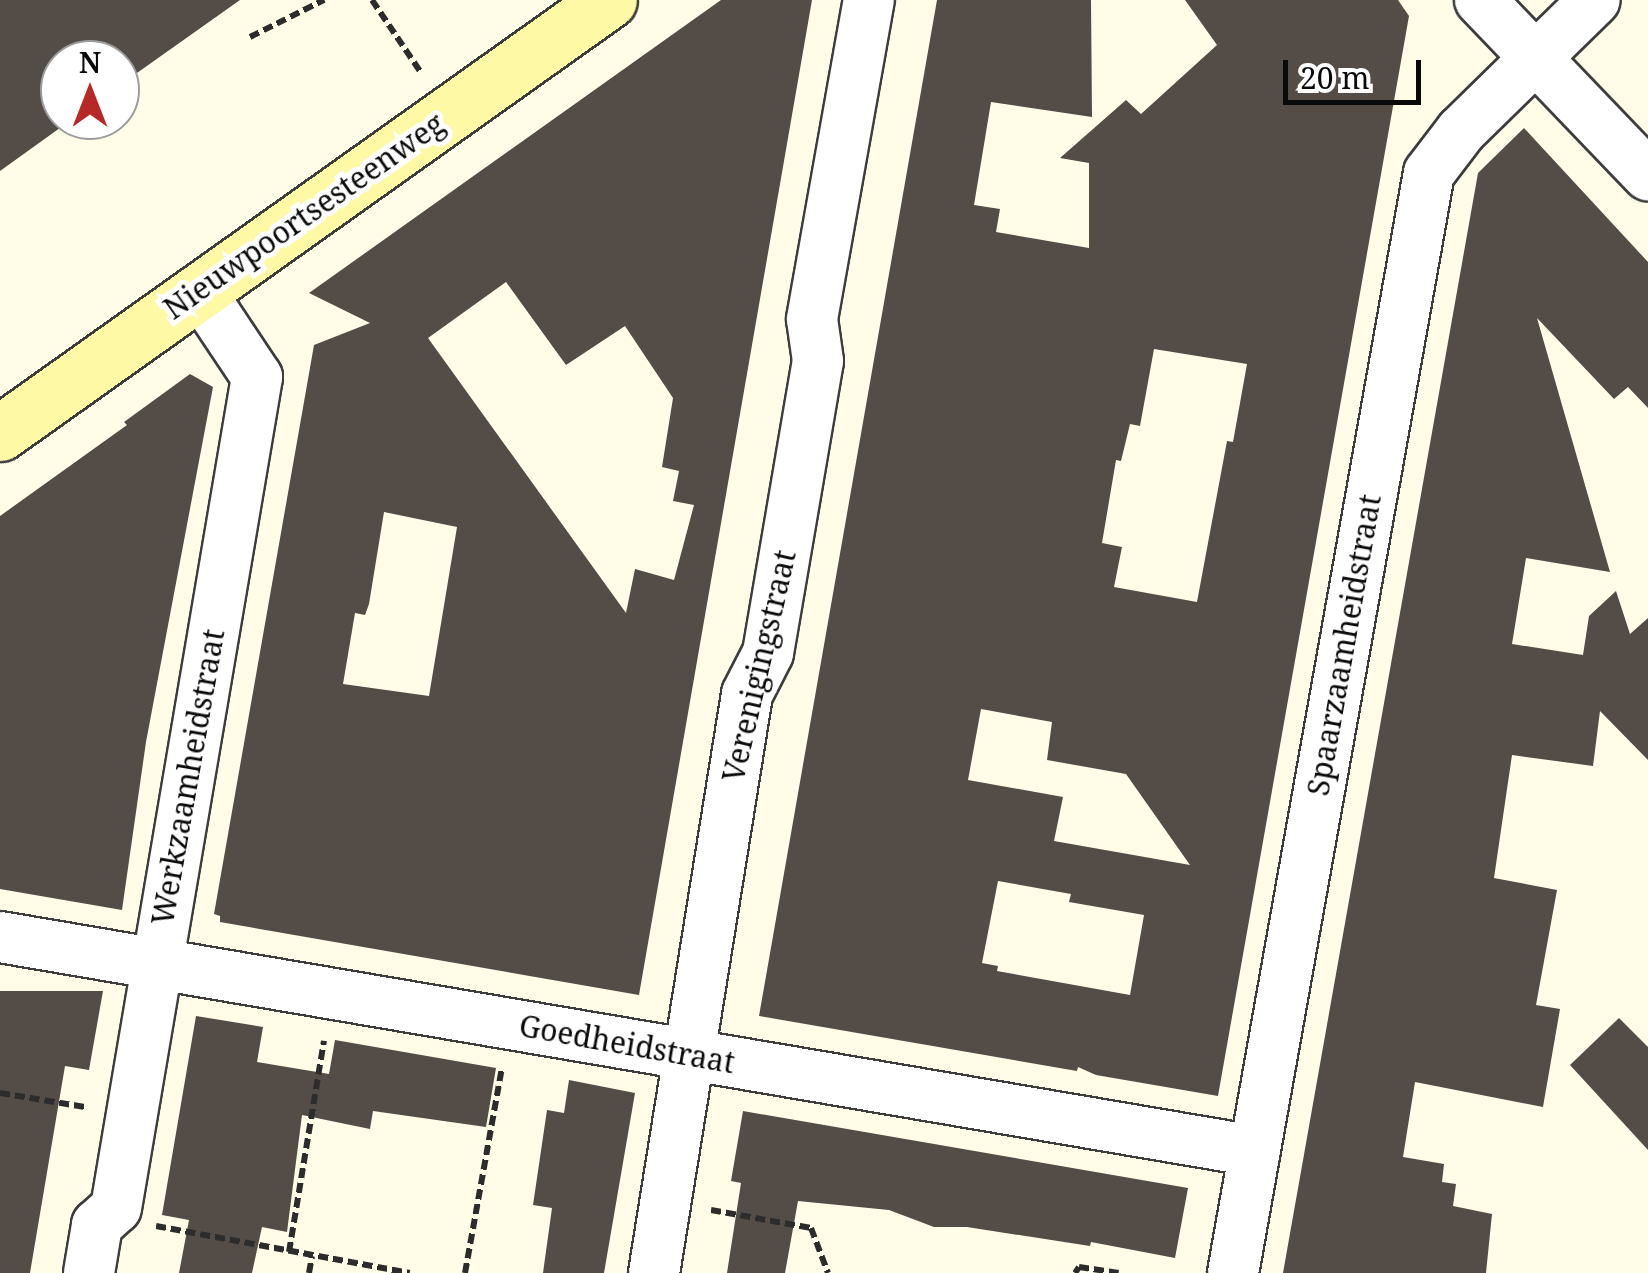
<!DOCTYPE html>
<style>
body{margin:0}
#map{position:relative;width:1648px;height:1273px;overflow:hidden;background:#fffce8;font-family:"Noto Serif",serif}
div>[style]{position:absolute}
[style*='--x']{left:calc(var(--x)*1px);top:calc(var(--y)*1px);width:calc(var(--w)*1px);rotate:calc(var(--a)*1deg)}
.building>*{inset:0;background:#534c47}
.path>*{height:6px;margin-top:-3px;transform-origin:0;background:repeating-linear-gradient(90deg,#2c2c2c 0 10px,transparent 0 15px)}
.roads{filter:drop-shadow(2px 0 #3d3d3d) drop-shadow(-2px 0 #3d3d3d) drop-shadow(0 2px #3d3d3d) drop-shadow(0 -2px #3d3d3d)}
.street>*{height:50px;margin:-25px;padding:0 25px;transform-origin:25px;border-radius:25px;background:#fff}
.secondary>*{height:55px;margin:-27.5px;padding:0 27.5px;transform-origin:27.5px;border-radius:27.5px;background:#fef9a4}
span{translate:-50% -50%;white-space:nowrap;text-align:center;line-height:1.15;-webkit-text-stroke:10px #fff;paint-order:stroke}
.street-label{font-size:30px;color:#0a0a0a}
.north{position:absolute;left:40px;top:40px;width:100px;height:100px;box-sizing:border-box;background:#fff;border:2px solid #9d9d9d;border-radius:50%;rotate:0deg;font-size:28px;font-weight:700;line-height:40px;text-align:center;color:#0a0a0a}
.north::after{content:'';display:block;margin:auto;width:35px;height:45px;background:#b72826;clip-path:polygon(50% 0,100% 100%,50% 72%,0 100%)}
.scale{position:absolute;left:1283px;top:60px;width:138px;height:45px;box-sizing:border-box;border:5px solid #0a0a0a;border-top:0;padding-left:12px;font-size:30px;line-height:35px;white-space:nowrap;color:#0a0a0a;-webkit-text-stroke:8px #fff;paint-order:stroke}
</style>
<div id="map">
<div class="building">
<div style="clip-path:polygon(0 0,240px 0,120px 85px,120px 60px,60px 60px,60px 120px,71px 120px,0 171px)"></div>
<div style="clip-path:polygon(evenodd,721px 0,812px 0,639px 995px,220px 922px,220px 916px,214px 914px,314px 345px,370px 323px,309px 293px,721px 0,506px 282px,566px 365px,625px 326px,673px 398px,662px 467px,679px 471px,673px 501px,694px 505px,674px 580px,635px 569px,626px 613px,428px 338px,506px 282px,721px 0,384px 512px,457px 527px,429px 696px,343px 684px,355px 613px,365px 615px,369px 604px,384px 512px)"></div>
<div style="clip-path:polygon(evenodd,937px 0,1091px 0,1092px 117px,991px 102px,974px 205px,1000px 209px,996px 232px,1089px 248px,1089px 163px,1060px 158px,1126px 100px,1141px 114px,1217px 45px,1185px 0,1398px 0,1409px 16px,1218px 1096px,1096px 1075px,1078px 1067px,1077px 1071px,759px 1016px,937px 0,1154px 349px,1247px 364px,1233px 442px,1227px 441px,1197px 602px,1114px 587px,1122px 547px,1102px 543px,1116px 460px,1121px 461px,1130px 424px,1140px 426px,1154px 349px,937px 0,981px 709px,1052px 722px,1047px 760px,1126px 774px,1190px 865px,1054px 841px,1063px 797px,968px 780px,981px 709px,937px 0,998px 881px,1071px 894px,1069px 902px,1144px 915px,1130px 995px,997px 971px,998px 966px,982px 963px,998px 881px)"></div>
<div style="clip-path:polygon(1524px 128px,1648px 262px,1648px 408px,1628px 387px,1614px 399px,1537px 318px,1610px 572px,1526px 558px,1512px 644px,1583px 655px,1589px 616px,1616px 591px,1630px 634px,1648px 618px,1648px 760px,1600px 711px,1593px 766px,1512px 755px,1494px 878px,1557px 890px,1536px 1005px,1560px 1009px,1543px 1107px,1415px 1082px,1403px 1157px,1444px 1164px,1442px 1182px,1456px 1184px,1453px 1206px,1492px 1214px,1486px 1273px,1283px 1273px,1478px 173px)"></div>
<div style="clip-path:polygon(190px 374px,213px 387px,146px 742px,122px 910px,0 889px,0 516px,127px 425px,124px 422px)"></div>
<div style="clip-path:polygon(0 991px,103px 991px,89px 1070px,65px 1066px,30px 1273px,0 1273px)"></div>
<div style="clip-path:polygon(196px 1016px,263px 1027px,257px 1062px,329px 1074px,335px 1040px,496px 1068px,486px 1127px,373px 1111px,370px 1129px,302px 1115px,287px 1232px,262px 1227px,252px 1273px,179px 1273px,189px 1220px,162px 1215px)"></div>
<div style="clip-path:polygon(1619px 1018px,1648px 1047px,1648px 1150px,1570px 1065px)"></div>
<div style="clip-path:polygon(569px 1080px,635px 1093px,604px 1273px,543px 1273px,552px 1208px,533px 1205px,547px 1110px,564px 1113px)"></div>
<div style="clip-path:polygon(743px 1111px,1188px 1188px,1175px 1258px,1091px 1242px,1090px 1246px,967px 1227px,934px 1227px,889px 1210px,798px 1201px,785px 1273px,727px 1273px,741px 1183px,731px 1181px)"></div>
</div>
<div class="path">
<div style="--x:372;--y:0;--w:89;--a:56"></div>
<div style="--x:250;--y:37;--w:83;--a:-26.6"></div>
<div style="--x:0;--y:1093;--w:86;--a:9.4"></div>
<div style="--x:711;--y:1210;--w:102;--a:10.2"></div>
<div style="--x:811;--y:1228;--w:48;--a:69.3"></div>
<div style="--x:156;--y:1226;--w:258;--a:10.5"></div>
<div style="--x:289;--y:1252;--w:214;--a:-80.6"></div>
<div style="--x:309;--y:1273;--w:17;--a:-80"></div>
<div style="--x:465;--y:1273;--w:208;--a:-79.8"></div>
<div style="--x:1075;--y:1273;--w:7;--a:-56"></div>
<div style="--x:1079;--y:1267;--w:40;--a:8.5"></div>
</div>
<div class="roads">
<div class="street">
<div style="--x:1480;--y:0;--w:243;--a:46.2"></div>
<div style="--x:0;--y:937;--w:1273;--a:9.68"></div>
<div style="--x:89;--y:1273;--w:49;--a:-80.5"></div>
<div style="--x:97;--y:1225;--w:25;--a:-42"></div>
<div style="--x:116;--y:1208;--w:843;--a:-80.37"></div>
<div style="--x:257;--y:377;--w:105;--a:-123.7"></div>
<div style="--x:654;--y:1273;--w:586;--a:-80.87"></div>
<div style="--x:747;--y:694;--w:46;--a:-62.9"></div>
<div style="--x:768;--y:653;--w:296;--a:-80.3"></div>
<div style="--x:818;--y:361;--w:42;--a:-98.1"></div>
<div style="--x:812;--y:319;--w:324;--a:-79.9"></div>
<div style="--x:1233;--y:1273;--w:1117;--a:-79.9"></div>
<div style="--x:1429;--y:173;--w:53;--a:-52.7"></div>
<div style="--x:1461;--y:131;--w:187;--a:-44.4"></div>
</div>
<div class="secondary">
<div style="--x:0;--y:433;--w:747;--a:-35.41"></div>
</div>
</div>
<div class="street-label">
<span style="left:304px;top:216px;rotate:-35deg">Nieuwpoortsesteenweg</span>
<span style="left:1344px;top:645px;rotate:-80deg">Spaarzaamheidstraat</span>
<span style="left:759px;top:666px;rotate:-77deg">Verenigingstraat</span>
<span style="left:188px;top:777px;rotate:-80deg">Werkzaamheidstraat</span>
<span style="left:627px;top:1044px;rotate:10deg">Goedheidstraat</span>
</div>
<div class="north">N</div>
<div class="scale">20 m</div>
</div>
